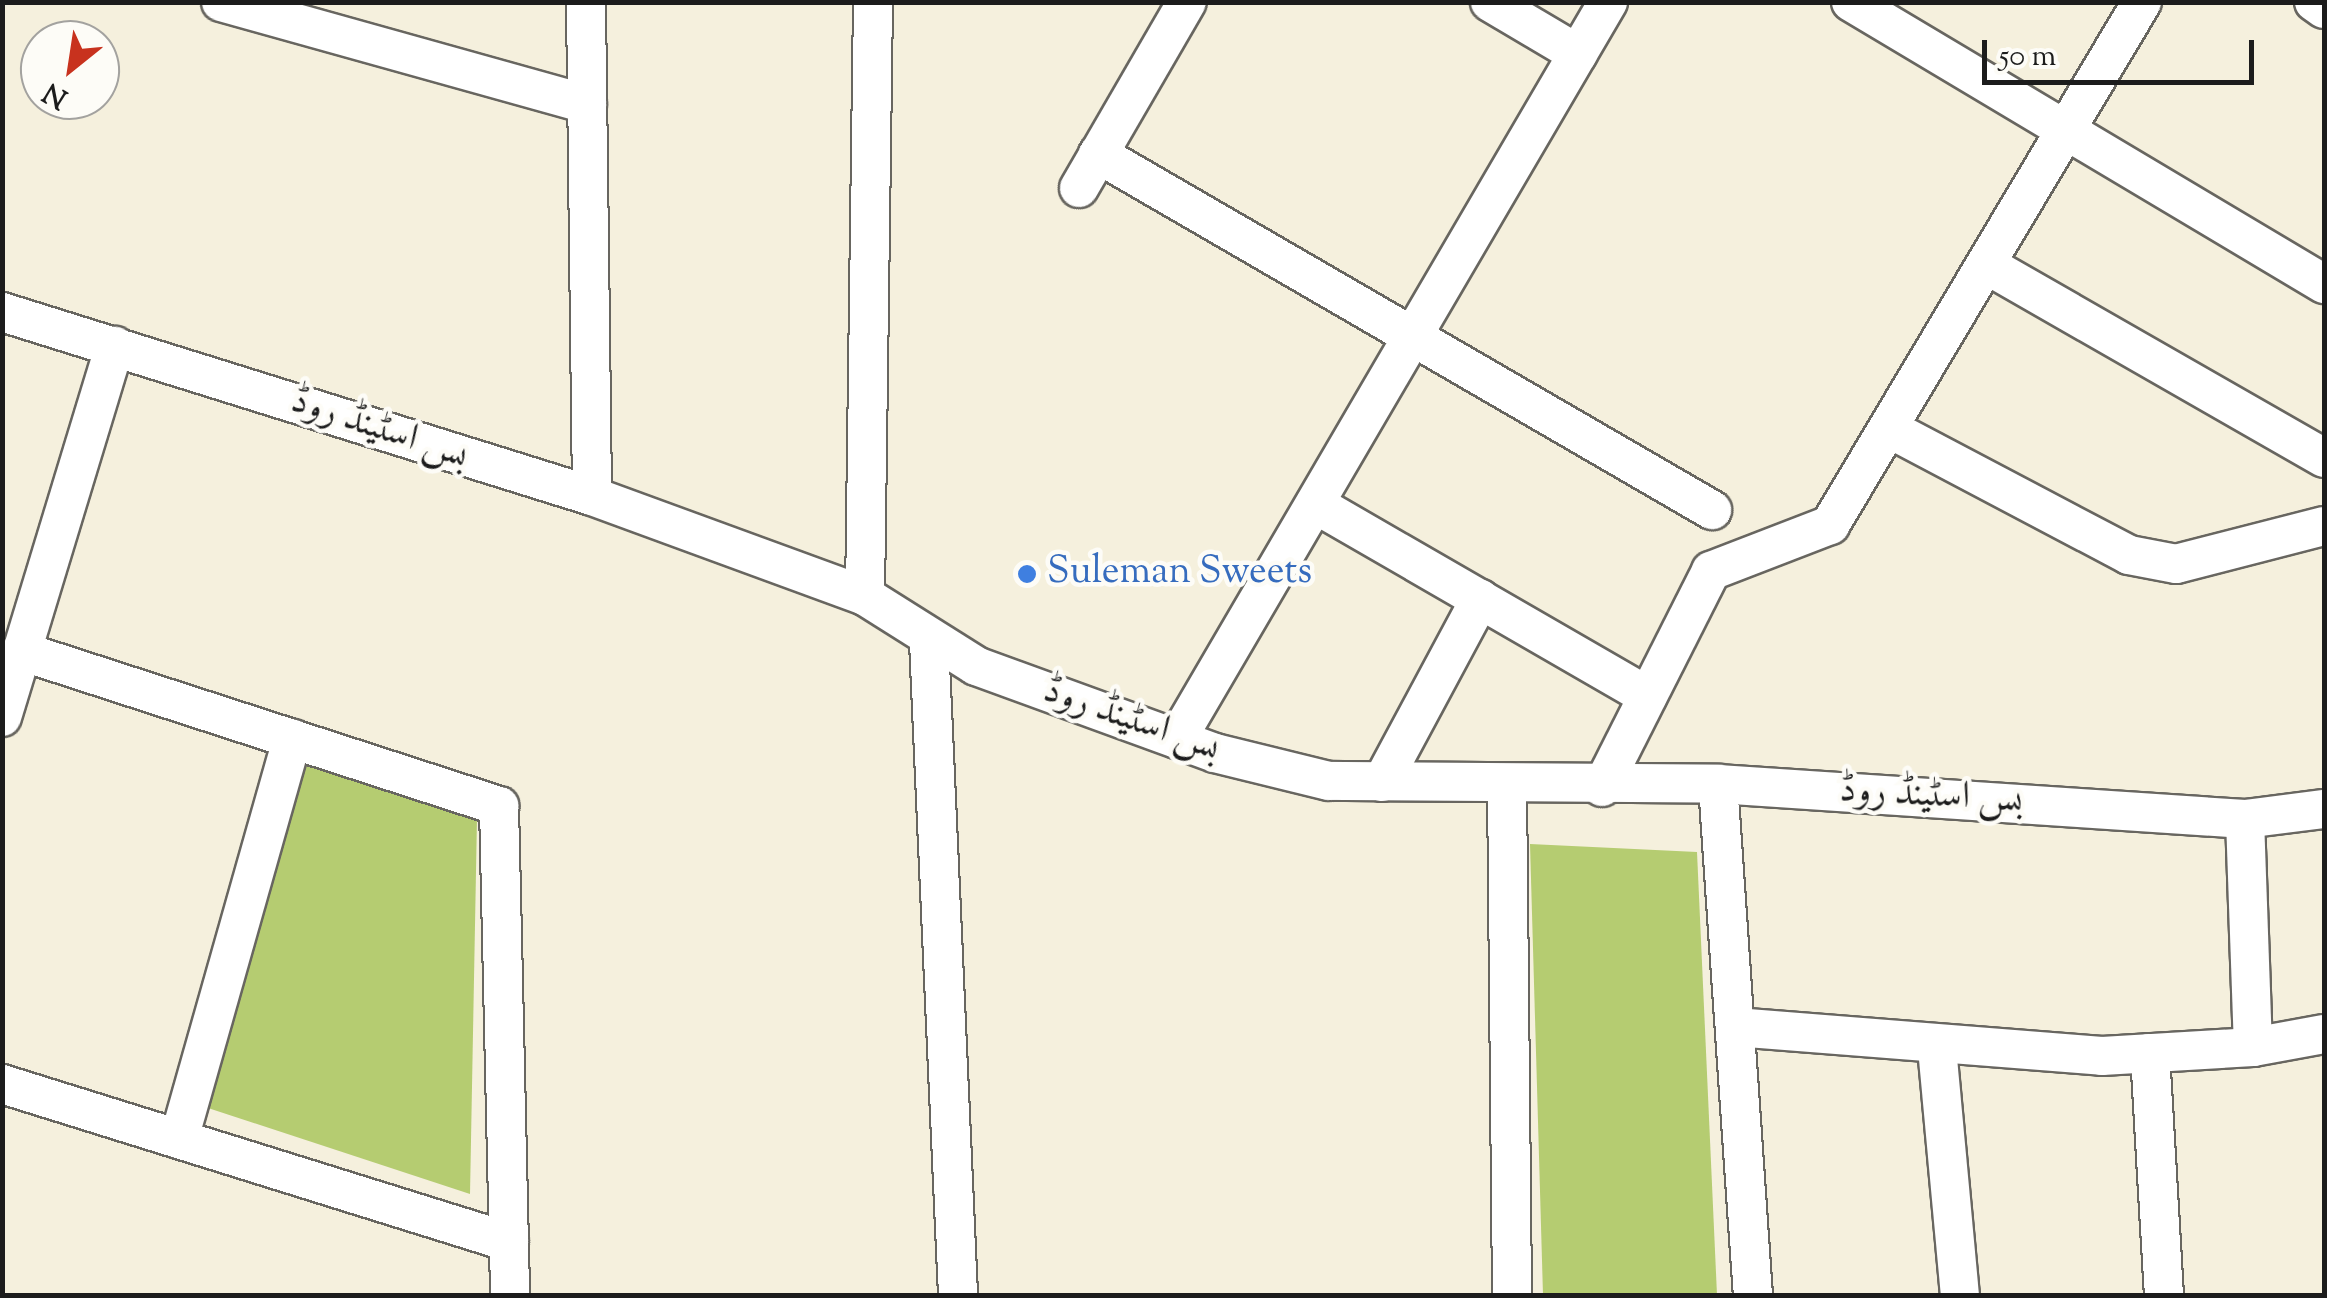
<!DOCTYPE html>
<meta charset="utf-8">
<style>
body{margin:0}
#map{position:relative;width:2327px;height:1298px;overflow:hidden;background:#f5f0dd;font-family:"Sorts Mill Goudy",Amiri,serif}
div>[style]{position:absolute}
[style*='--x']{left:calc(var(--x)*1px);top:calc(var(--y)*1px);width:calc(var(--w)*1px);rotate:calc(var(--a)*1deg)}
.green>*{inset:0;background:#b5cc71}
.roads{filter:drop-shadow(2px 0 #686660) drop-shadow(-2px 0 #686660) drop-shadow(0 2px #686660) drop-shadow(0 -2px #686660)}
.minor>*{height:38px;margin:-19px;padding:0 19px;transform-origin:19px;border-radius:19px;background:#fff}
.dots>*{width:28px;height:28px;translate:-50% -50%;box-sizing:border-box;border:5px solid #fdfcf7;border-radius:50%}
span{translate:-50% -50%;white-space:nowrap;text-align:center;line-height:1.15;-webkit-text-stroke:9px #fdfcf7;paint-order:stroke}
.street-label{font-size:38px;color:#1c1c1c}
.shop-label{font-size:38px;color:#366cbe}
.left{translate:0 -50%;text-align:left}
.frame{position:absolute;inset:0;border:5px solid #1c1c1c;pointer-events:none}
.north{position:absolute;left:20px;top:20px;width:100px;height:100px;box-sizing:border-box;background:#fdfcf7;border:2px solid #a3a29f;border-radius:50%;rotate:210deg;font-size:28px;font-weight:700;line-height:40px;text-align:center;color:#1c1c1c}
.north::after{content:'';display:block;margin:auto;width:35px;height:45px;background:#c8321e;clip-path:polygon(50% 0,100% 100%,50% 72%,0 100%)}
.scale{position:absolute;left:1982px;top:40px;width:272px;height:45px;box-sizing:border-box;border:5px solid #1c1c1c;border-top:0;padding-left:12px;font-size:30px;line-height:35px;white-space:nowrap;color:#1c1c1c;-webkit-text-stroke:8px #fdfcf7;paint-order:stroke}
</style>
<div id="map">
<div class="green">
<div style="clip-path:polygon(296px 758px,477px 818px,470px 1194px,208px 1108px)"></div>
<div style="clip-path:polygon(1530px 844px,1697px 852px,1717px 1295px,1543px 1295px)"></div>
</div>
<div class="roads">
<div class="minor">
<div style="--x:221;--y:2;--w:380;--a:15.6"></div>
<div style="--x:586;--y:2;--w:494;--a:89.3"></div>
<div style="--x:1490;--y:2;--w:102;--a:30.6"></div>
<div style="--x:1851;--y:2;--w:551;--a:30.8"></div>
<div style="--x:2314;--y:2;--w:12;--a:35"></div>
<div style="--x:1098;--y:154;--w:710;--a:30.11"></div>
<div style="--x:1079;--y:188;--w:215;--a:-59.9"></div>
<div style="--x:1987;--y:265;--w:388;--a:29.8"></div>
<div style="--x:2;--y:312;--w:618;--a:17.32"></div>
<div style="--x:592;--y:496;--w:291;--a:20.1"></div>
<div style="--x:865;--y:596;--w:131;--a:32.2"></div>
<div style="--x:976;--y:666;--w:254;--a:20"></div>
<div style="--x:1215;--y:753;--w:117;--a:13.8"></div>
<div style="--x:1329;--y:781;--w:389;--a:0.4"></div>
<div style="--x:1718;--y:784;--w:528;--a:3.8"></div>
<div style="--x:2245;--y:819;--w:80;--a:-7.2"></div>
<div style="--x:1890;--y:429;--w:270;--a:27.8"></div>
<div style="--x:2129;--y:555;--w:48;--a:10.8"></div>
<div style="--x:2176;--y:564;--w:153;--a:-14.4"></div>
<div style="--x:1315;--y:504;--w:384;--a:30"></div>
<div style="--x:865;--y:596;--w:594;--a:-89.23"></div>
<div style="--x:929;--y:641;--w:656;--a:87.46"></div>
<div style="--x:21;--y:651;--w:503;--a:17.97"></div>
<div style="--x:499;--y:806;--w:490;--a:88.7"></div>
<div style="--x:2;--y:717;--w:388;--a:-73.1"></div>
<div style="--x:1177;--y:739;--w:854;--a:-59.68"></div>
<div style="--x:1382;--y:782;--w:208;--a:-61.8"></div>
<div style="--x:1507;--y:784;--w:512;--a:89.44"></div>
<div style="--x:1718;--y:784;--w:513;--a:86.09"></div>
<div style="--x:1602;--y:787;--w:242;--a:-63.2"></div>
<div style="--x:1711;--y:571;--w:128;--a:-21.1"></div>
<div style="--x:1830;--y:525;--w:609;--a:-59.18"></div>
<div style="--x:2245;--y:819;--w:228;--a:88"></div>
<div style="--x:1735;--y:1027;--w:368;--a:4.5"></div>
<div style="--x:2102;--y:1056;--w:151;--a:-3.4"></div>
<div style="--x:2253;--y:1047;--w:72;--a:-10.4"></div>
<div style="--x:1937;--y:1048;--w:249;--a:84.7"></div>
<div style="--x:2150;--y:1053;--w:243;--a:86.7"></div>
<div style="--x:2;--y:1084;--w:531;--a:17.31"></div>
<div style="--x:179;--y:1139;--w:416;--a:-74.2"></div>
</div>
</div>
<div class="dots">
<div style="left:1027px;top:574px;background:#3f7fe0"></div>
</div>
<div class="street-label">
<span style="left:379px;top:430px;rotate:18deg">بس اسٹینڈ روڈ</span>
<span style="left:1131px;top:721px;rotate:19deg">بس اسٹینڈ روڈ</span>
<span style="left:1931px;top:797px;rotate:3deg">بس اسٹینڈ روڈ</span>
</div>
<div class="shop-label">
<span class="left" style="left:1047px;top:574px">Suleman Sweets</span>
</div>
<div class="frame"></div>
<div class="north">N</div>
<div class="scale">50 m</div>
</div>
